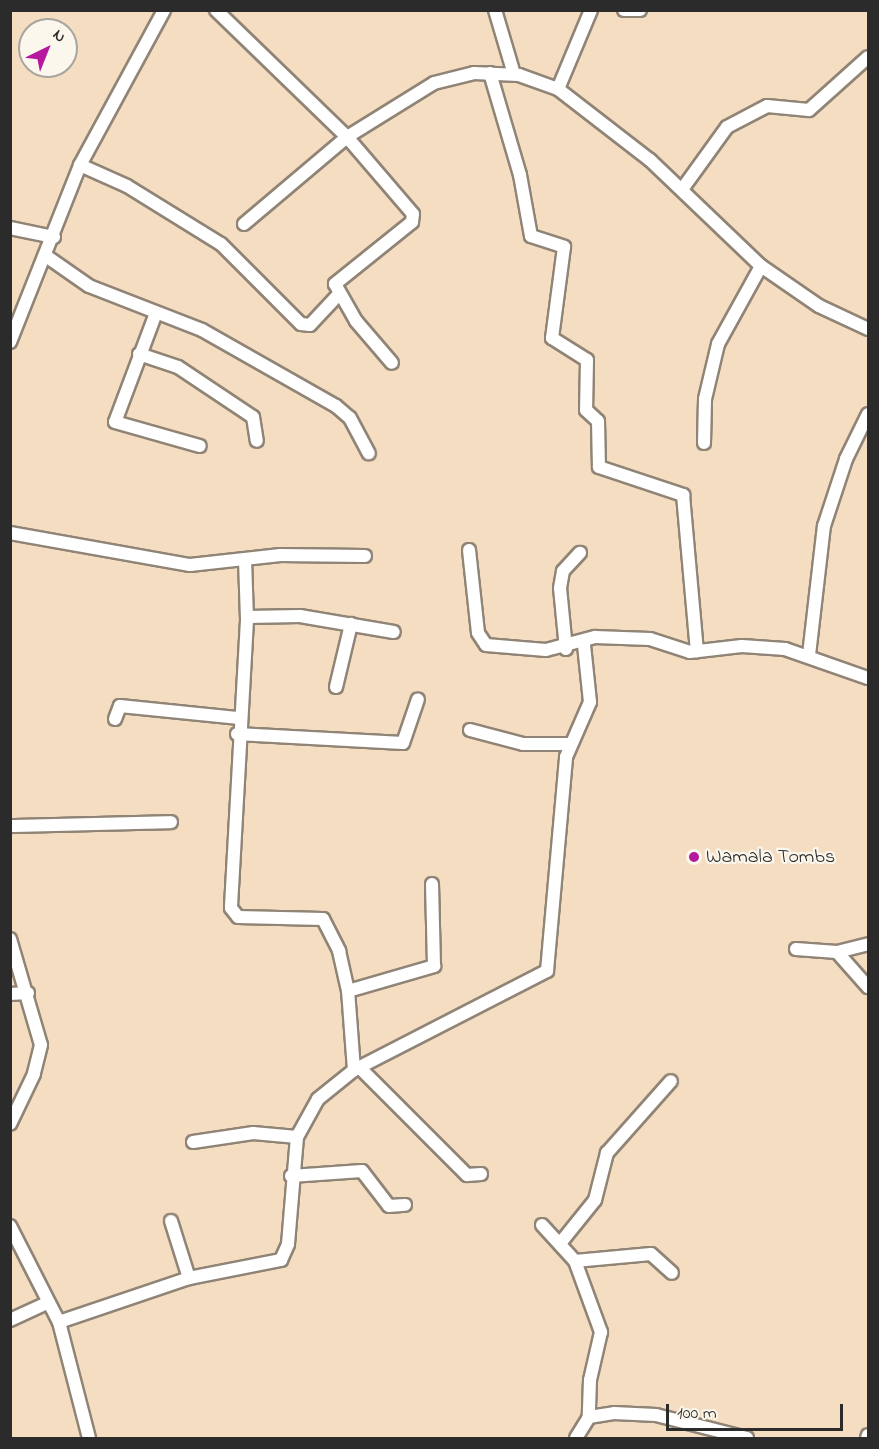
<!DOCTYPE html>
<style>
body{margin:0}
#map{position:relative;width:879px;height:1449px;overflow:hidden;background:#f5ddc2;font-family:"Indie Flower",sans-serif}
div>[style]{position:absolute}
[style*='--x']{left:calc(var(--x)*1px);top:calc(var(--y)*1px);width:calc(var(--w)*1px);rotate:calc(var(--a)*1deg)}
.roads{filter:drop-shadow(2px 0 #908476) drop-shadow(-2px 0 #908476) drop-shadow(0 2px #908476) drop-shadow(0 -2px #908476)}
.minor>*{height:12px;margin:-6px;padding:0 6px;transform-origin:6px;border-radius:6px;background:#fff}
.dots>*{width:16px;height:16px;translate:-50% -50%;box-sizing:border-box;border:3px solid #fbf7ec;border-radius:50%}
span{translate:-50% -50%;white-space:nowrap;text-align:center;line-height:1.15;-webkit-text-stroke:4.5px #fbf7ec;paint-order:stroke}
.poi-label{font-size:20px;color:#2b2b2b}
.left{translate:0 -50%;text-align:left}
.frame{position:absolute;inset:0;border:12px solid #2b2b2b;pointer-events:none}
.north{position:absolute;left:18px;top:18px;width:60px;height:60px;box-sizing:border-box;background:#fbf7ec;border:2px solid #a8a59f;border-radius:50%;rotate:43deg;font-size:16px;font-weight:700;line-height:24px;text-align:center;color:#2b2b2b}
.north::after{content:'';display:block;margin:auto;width:21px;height:27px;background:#b5179e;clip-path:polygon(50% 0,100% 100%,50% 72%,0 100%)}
.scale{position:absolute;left:666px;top:1404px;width:177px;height:27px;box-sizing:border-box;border:3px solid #2b2b2b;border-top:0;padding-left:8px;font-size:18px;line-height:21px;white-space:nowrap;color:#2b2b2b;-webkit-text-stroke:4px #fbf7ec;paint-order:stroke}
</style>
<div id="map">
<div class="roads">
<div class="minor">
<div style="--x:216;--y:10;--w:182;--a:44.1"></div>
<div style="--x:347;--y:137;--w:101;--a:49.4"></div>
<div style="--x:413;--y:214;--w:8;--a:97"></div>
<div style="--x:412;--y:222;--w:99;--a:141.2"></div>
<div style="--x:335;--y:284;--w:43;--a:60.4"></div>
<div style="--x:356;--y:321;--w:55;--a:49.4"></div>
<div style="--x:495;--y:10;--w:67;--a:73.5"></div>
<div style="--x:624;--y:10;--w:16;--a:0"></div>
<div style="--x:490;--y:73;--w:106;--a:73.6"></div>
<div style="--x:520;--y:175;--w:62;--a:79.8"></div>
<div style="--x:531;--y:236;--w:35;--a:18"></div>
<div style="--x:564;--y:247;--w:92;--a:97.5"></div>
<div style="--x:552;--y:338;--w:41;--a:32.2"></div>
<div style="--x:587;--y:360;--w:50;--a:91.1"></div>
<div style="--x:586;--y:410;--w:16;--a:43"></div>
<div style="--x:598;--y:421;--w:46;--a:88.8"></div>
<div style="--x:599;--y:467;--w:89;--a:18.4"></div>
<div style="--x:683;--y:495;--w:157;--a:84.9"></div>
<div style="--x:558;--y:89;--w:86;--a:-67.3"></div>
<div style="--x:80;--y:165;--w:51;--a:24.1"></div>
<div style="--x:127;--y:186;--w:110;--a:31.7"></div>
<div style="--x:221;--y:244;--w:113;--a:45"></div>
<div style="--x:301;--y:324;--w:9;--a:6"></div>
<div style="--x:310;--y:325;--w:42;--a:-46.9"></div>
<div style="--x:683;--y:188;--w:75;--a:-54.2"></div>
<div style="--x:727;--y:127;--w:45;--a:-27.7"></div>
<div style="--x:767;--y:106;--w:42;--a:5.4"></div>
<div style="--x:809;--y:110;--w:79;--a:-41.9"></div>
<div style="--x:244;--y:224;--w:135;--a:-40.2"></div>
<div style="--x:347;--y:137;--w:102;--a:-31.8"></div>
<div style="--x:434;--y:83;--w:41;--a:-14"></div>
<div style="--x:474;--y:73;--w:45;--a:2.5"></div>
<div style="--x:519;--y:75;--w:41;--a:19.7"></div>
<div style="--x:558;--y:89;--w:116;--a:37.7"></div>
<div style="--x:650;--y:160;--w:153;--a:43.7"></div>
<div style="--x:761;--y:266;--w:70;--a:34.6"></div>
<div style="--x:819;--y:306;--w:54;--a:25.1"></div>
<div style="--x:10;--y:228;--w:45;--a:11.6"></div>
<div style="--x:46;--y:256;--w:52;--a:34.9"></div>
<div style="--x:89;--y:286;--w:121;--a:21.3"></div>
<div style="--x:202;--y:330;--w:154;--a:29.6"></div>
<div style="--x:336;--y:406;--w:18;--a:41"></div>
<div style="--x:350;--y:418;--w:40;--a:62"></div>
<div style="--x:156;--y:313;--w:116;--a:110.6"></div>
<div style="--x:115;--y:422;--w:88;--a:15.8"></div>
<div style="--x:10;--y:342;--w:190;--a:-68.4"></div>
<div style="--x:80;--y:165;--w:176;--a:-61.5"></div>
<div style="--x:139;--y:354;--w:41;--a:18.4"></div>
<div style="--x:178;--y:367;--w:90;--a:33.7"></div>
<div style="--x:253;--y:417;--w:24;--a:81"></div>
<div style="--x:704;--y:443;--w:44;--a:-88.7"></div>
<div style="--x:705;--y:399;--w:57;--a:-76.7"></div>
<div style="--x:718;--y:344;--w:89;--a:-61.1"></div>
<div style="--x:10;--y:533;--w:183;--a:10.1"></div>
<div style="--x:190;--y:565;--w:91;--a:-6.3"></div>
<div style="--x:280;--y:555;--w:85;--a:0.7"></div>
<div style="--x:469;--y:550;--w:83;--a:83.8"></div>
<div style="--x:478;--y:633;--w:14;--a:56"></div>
<div style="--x:486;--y:645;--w:60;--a:4.8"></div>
<div style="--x:546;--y:650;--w:51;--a:-14.9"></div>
<div style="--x:595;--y:637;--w:55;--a:2.1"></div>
<div style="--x:650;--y:639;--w:42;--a:18"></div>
<div style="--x:690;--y:652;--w:52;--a:-6.6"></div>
<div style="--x:742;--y:646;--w:43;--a:4"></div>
<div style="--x:785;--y:649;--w:88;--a:19.3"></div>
<div style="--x:245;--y:559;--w:61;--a:88.1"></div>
<div style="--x:247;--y:620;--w:288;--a:93.2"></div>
<div style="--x:231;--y:908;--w:11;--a:52"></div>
<div style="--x:238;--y:917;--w:85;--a:1.3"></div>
<div style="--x:323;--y:919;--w:36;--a:63"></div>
<div style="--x:339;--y:951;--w:41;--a:77.3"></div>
<div style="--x:247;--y:617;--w:53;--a:-1.1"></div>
<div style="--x:300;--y:616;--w:95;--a:9.7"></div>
<div style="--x:566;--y:649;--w:61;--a:-95.6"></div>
<div style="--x:560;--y:588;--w:17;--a:-80"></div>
<div style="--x:563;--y:571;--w:25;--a:-47"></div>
<div style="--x:809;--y:655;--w:130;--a:-83.4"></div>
<div style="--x:824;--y:526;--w:71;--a:-71.8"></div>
<div style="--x:846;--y:459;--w:50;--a:-63.9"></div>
<div style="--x:336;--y:687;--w:65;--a:-76.6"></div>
<div style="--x:115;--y:719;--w:14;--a:-69"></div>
<div style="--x:120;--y:706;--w:120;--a:5.8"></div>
<div style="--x:470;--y:730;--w:55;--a:14.8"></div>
<div style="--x:523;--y:744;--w:48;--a:0"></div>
<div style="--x:237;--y:734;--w:166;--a:3.1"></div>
<div style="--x:403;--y:743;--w:46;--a:-71.2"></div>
<div style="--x:10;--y:826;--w:161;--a:-1.4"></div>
<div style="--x:10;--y:939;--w:110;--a:73.7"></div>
<div style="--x:41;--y:1045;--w:30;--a:104"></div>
<div style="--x:34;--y:1074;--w:55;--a:115.6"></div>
<div style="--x:796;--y:949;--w:41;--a:4.2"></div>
<div style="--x:837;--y:952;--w:32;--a:-14"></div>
<div style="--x:837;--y:952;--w:47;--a:48.5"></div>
<div style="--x:10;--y:994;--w:18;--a:-3"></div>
<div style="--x:359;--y:1067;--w:153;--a:45"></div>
<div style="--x:467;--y:1175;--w:14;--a:-4"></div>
<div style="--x:354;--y:1070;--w:79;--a:-94.3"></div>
<div style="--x:348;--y:991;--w:90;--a:-16.2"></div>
<div style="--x:434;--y:966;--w:82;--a:-91.4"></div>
<div style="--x:193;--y:1142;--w:61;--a:-8.5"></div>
<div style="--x:253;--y:1133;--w:44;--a:5.2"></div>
<div style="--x:291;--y:1176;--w:71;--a:-4"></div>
<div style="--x:362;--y:1171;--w:44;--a:52.4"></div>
<div style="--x:389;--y:1206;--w:16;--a:-4"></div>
<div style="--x:171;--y:1221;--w:60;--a:72.5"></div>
<div style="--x:542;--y:1225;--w:49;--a:47.5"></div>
<div style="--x:575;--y:1261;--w:76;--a:69.9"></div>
<div style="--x:601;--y:1332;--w:49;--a:102.9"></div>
<div style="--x:590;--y:1380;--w:37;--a:92"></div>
<div style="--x:10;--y:1226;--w:108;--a:63"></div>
<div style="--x:59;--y:1322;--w:120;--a:75.5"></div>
<div style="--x:562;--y:1241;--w:53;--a:-51.2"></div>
<div style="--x:595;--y:1200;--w:49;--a:-75.7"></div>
<div style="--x:607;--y:1153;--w:96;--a:-48.4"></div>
<div style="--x:575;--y:1261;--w:76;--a:-5.3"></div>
<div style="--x:651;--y:1254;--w:28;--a:42"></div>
<div style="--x:10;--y:1320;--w:41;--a:-24.7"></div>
<div style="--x:59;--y:1322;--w:137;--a:-18.7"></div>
<div style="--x:189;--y:1278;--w:94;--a:-11.1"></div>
<div style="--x:281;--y:1260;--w:17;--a:-66"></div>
<div style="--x:288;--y:1244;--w:107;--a:-85.2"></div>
<div style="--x:297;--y:1137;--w:43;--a:-61.1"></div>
<div style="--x:318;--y:1099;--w:46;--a:-38.9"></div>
<div style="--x:354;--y:1070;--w:217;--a:-27.2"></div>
<div style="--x:547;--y:971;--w:215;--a:-84.9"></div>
<div style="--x:566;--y:757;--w:60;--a:-66.4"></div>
<div style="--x:590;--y:702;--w:57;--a:-96"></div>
<div style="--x:576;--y:1438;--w:25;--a:-58"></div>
<div style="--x:589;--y:1417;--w:25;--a:-9"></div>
<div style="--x:614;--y:1413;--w:42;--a:2.7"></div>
<div style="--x:656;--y:1415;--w:94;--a:14.2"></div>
<div style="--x:867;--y:1438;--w:3;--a:-72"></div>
</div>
</div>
<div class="dots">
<div style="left:694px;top:857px;background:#b5179e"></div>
</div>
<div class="poi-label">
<span class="left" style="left:706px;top:857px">Wamala Tombs</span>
</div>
<div class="frame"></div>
<div class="north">N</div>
<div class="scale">100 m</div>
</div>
